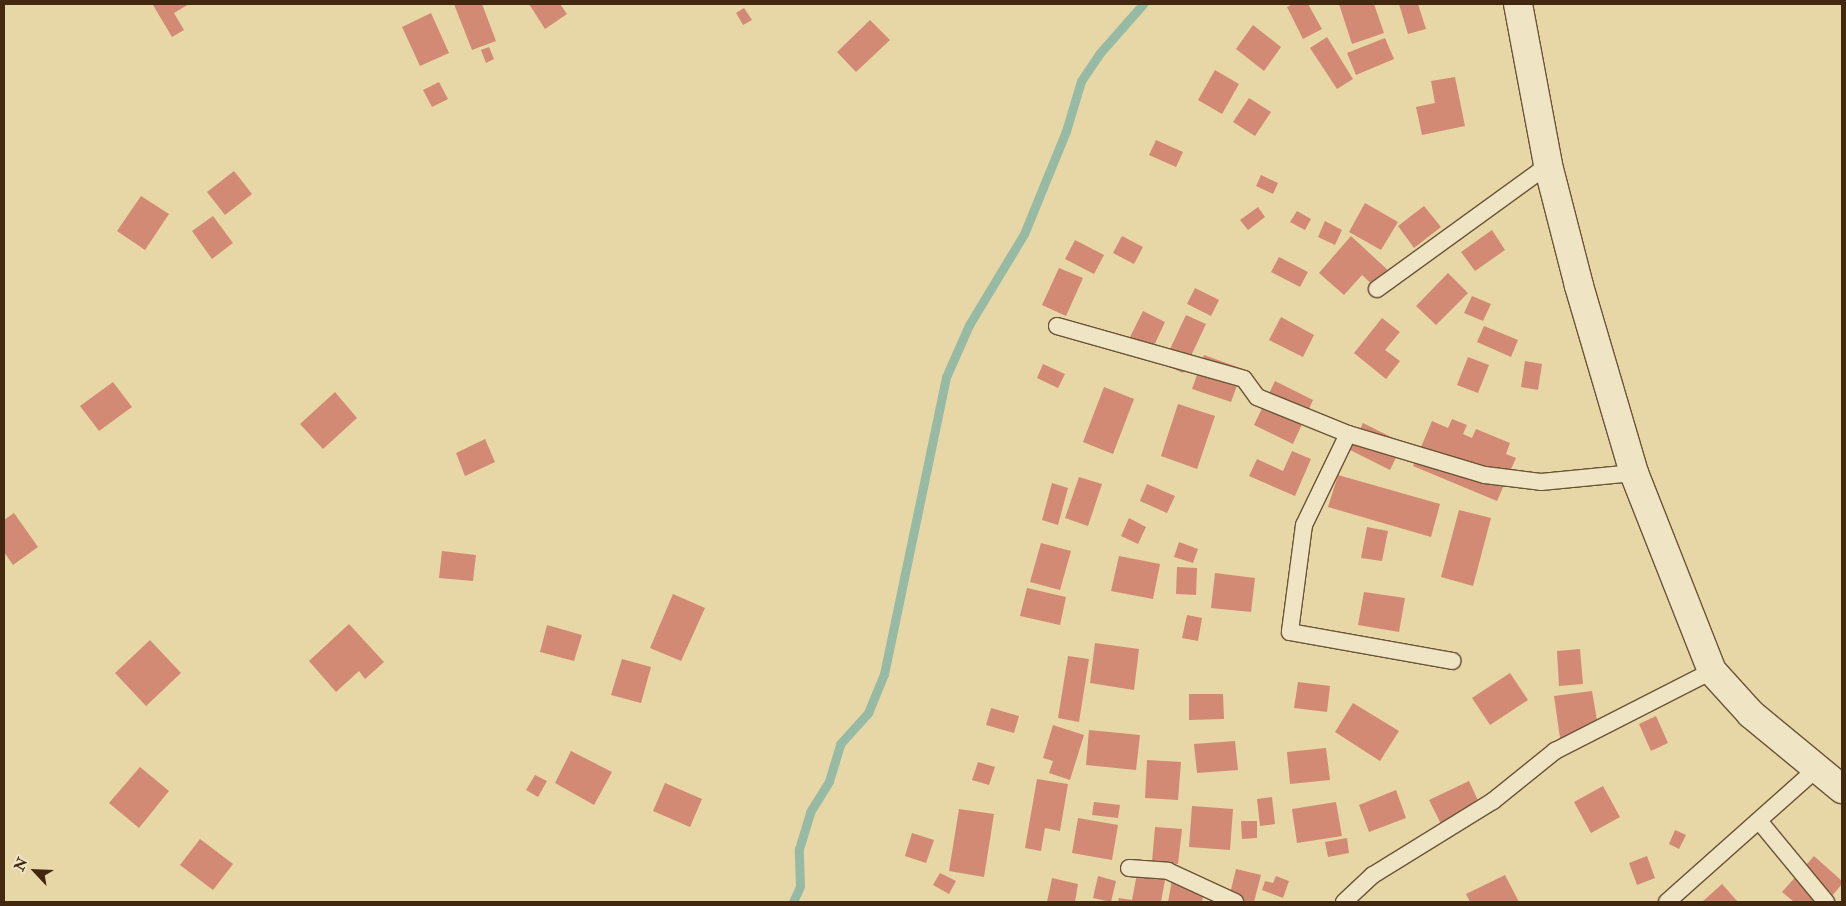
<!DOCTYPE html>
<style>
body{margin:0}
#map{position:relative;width:1846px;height:906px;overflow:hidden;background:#e7d7a6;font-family:"IM FELL Double Pica",serif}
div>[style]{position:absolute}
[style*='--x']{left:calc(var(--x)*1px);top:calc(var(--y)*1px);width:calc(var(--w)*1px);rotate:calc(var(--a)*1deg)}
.stream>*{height:9px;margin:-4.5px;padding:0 4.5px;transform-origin:4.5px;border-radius:4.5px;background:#97baa5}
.building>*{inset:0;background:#d38a74}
.roads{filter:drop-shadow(1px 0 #6b5436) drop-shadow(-1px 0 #6b5436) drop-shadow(0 1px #6b5436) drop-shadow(0 -1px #6b5436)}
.lane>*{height:16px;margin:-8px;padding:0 8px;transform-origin:8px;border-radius:8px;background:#efe5c5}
.street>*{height:28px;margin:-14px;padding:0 14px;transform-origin:14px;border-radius:14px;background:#efe5c5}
span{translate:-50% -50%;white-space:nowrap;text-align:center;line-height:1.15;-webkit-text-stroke:5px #efe5c5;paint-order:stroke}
.frame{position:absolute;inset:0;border:5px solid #422811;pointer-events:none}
.north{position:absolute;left:10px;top:846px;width:50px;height:50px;-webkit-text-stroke:4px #efe5c5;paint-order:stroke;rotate:295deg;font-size:14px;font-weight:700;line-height:20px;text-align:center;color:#422811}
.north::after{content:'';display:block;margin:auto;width:18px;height:22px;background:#422811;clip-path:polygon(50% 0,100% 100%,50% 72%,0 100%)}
</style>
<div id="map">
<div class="stream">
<div style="--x:793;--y:902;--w:17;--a:-66"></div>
<div style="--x:800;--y:886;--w:37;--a:-92"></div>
<div style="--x:799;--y:849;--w:39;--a:-73"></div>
<div style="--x:810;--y:812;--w:36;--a:-58"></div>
<div style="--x:829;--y:781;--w:39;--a:-73"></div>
<div style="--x:840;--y:744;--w:42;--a:-47.9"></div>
<div style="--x:868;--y:713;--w:42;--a:-67.7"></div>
<div style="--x:884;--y:674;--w:303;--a:-78.2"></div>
<div style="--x:946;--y:377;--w:57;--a:-66.1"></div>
<div style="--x:969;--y:325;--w:106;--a:-58.9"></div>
<div style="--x:1024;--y:234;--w:111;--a:-67.8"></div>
<div style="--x:1066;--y:131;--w:52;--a:-73.3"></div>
<div style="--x:1081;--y:81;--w:32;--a:-56"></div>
<div style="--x:1099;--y:54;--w:67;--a:-48.7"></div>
</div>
<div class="building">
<div style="clip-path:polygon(189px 4px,174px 13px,184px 30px,172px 37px,153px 5px)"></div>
<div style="clip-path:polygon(454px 4px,482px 4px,496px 41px,472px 50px)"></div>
<div style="clip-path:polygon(529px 4px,560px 4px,567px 14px,545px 29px)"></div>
<div style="clip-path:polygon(1293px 4px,1308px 4px,1322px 29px,1303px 39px,1287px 7px)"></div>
<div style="clip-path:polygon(1339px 4px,1374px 4px,1384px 33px,1352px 44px)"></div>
<div style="clip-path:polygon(1399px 4px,1418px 4px,1426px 29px,1408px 34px)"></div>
<div style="clip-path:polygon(744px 8px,752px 20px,743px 25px,736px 13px)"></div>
<div style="clip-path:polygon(431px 13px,449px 53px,420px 66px,402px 27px)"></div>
<div style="clip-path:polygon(870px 20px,890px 40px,856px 72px,837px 52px)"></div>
<div style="clip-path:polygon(1253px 25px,1281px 47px,1264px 71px,1236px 49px)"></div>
<div style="clip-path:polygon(1327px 37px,1353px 79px,1337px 89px,1310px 48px)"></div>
<div style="clip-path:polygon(1385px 38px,1394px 59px,1356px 75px,1347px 53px)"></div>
<div style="clip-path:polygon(489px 47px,494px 59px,486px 63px,481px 50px)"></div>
<div style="clip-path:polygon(1215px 70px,1239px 84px,1222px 114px,1198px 100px)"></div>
<div style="clip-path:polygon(1455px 77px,1465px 126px,1422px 135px,1416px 107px,1435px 103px,1431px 81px)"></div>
<div style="clip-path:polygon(439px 82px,448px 99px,432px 107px,423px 90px)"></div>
<div style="clip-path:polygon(1249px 98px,1271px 112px,1255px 136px,1233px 122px)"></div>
<div style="clip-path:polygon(1156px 140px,1183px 152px,1176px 167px,1149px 155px)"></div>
<div style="clip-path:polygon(234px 171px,252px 194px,225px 215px,207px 192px)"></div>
<div style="clip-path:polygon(1261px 175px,1278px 183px,1273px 194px,1256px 186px)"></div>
<div style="clip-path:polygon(141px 196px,169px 214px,145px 250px,117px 231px)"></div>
<div style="clip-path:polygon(1365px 203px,1398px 222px,1381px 250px,1349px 232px)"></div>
<div style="clip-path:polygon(1424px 206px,1441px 227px,1414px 248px,1398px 226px)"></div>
<div style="clip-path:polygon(1258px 207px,1265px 217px,1248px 230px,1240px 220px)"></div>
<div style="clip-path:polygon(1297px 211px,1311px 219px,1305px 230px,1290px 222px)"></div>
<div style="clip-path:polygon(213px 216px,233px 243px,212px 259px,192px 231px)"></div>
<div style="clip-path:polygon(1325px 221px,1342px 230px,1335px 245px,1318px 237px)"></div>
<div style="clip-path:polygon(1492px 230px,1505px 250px,1475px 271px,1461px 252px)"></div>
<div style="clip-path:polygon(1122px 236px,1143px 247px,1134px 264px,1113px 253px)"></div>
<div style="clip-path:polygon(1351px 236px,1392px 274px,1378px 290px,1362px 275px,1344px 295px,1319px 273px)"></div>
<div style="clip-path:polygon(1075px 240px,1104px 255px,1094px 274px,1065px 259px)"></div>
<div style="clip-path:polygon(1279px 257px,1308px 272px,1300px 287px,1271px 272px)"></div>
<div style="clip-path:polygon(1059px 268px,1083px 278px,1066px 316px,1042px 305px)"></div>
<div style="clip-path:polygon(1448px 273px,1468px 293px,1436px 325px,1416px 306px)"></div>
<div style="clip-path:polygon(1195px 288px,1219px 300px,1211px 316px,1187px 304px)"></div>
<div style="clip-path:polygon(1472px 296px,1491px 304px,1483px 321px,1464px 313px)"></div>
<div style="clip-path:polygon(1143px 311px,1165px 322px,1151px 352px,1128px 341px)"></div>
<div style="clip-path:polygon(1186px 315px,1206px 324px,1183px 373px,1163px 364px)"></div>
<div style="clip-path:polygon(1281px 317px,1314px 335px,1303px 357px,1269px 340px)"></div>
<div style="clip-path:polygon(1382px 318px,1400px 332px,1385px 350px,1400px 361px,1386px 379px,1354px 353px)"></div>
<div style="clip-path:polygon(1484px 326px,1518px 340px,1511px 357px,1477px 342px)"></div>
<div style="clip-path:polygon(1204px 355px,1243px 369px,1231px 402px,1192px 389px)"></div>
<div style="clip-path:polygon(1468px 357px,1489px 365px,1478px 393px,1457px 385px)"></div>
<div style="clip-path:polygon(1525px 361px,1542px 364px,1538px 390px,1521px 387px)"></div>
<div style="clip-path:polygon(1043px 364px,1065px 374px,1058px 388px,1037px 378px)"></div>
<div style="clip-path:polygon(1275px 381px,1313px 400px,1293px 444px,1254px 425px)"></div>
<div style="clip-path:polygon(113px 382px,132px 407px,99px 431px,80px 406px)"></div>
<div style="clip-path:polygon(1104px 387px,1134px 399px,1113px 454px,1083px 442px)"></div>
<div style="clip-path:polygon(335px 392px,357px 418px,323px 449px,300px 424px)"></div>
<div style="clip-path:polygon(1178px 404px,1215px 416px,1197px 469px,1161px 456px)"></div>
<div style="clip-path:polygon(1452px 419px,1467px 425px,1463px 434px,1472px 438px,1476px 429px,1510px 443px,1506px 454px,1516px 458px,1497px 501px,1413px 466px,1432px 421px,1448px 428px)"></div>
<div style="clip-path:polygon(1363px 423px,1403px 443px,1390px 470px,1350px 450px)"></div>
<div style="clip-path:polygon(485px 439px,495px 462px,465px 476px,456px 453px)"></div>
<div style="clip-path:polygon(1292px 451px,1311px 459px,1295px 496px,1249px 476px,1257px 459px,1283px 471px)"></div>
<div style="clip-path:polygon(1338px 475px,1440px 504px,1431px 537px,1328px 507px)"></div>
<div style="clip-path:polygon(1079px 477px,1102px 484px,1088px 526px,1065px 518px)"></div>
<div style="clip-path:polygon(1052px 483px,1068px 488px,1058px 525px,1042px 520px)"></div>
<div style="clip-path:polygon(1147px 484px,1175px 496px,1167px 513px,1140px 501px)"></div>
<div style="clip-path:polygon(1459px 510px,1491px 518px,1473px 586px,1441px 577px)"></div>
<div style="clip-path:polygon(14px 513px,38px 547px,13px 565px,4px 552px,4px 520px)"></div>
<div style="clip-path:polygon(1129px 518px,1146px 527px,1138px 544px,1121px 536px)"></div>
<div style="clip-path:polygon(1367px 527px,1388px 531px,1382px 561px,1361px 558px)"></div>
<div style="clip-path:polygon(1179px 542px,1198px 549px,1193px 563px,1174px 557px)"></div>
<div style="clip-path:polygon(1041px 543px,1071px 551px,1060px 590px,1030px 582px)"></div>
<div style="clip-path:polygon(442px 551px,476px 555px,473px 581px,439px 578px)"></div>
<div style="clip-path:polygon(1119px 556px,1160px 564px,1153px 599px,1111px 591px)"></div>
<div style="clip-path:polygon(1177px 567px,1197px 568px,1196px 595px,1176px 594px)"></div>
<div style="clip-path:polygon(1215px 573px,1255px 578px,1251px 612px,1211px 608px)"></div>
<div style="clip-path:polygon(1027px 588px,1066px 597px,1060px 625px,1020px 616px)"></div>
<div style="clip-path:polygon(1364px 592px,1405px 598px,1399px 632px,1358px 625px)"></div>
<div style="clip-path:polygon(673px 594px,705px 608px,681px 661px,650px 648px)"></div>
<div style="clip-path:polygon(1187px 615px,1202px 618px,1198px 641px,1182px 638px)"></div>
<div style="clip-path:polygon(349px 624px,384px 662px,365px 679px,359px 671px,336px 692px,309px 661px)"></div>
<div style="clip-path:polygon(547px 625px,582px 635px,574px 661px,540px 652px)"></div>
<div style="clip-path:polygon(150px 640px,181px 673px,146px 706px,115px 673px)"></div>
<div style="clip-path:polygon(1095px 643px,1139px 649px,1134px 690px,1090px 683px)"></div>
<div style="clip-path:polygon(1580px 649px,1583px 684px,1559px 686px,1557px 651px)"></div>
<div style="clip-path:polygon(1068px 656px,1089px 659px,1079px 722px,1058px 718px)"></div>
<div style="clip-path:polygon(622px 659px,651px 667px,641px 703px,611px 695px)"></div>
<div style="clip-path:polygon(1510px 673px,1528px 700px,1490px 725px,1472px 698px)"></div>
<div style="clip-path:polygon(1298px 682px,1330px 686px,1327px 712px,1294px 708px)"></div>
<div style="clip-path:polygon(1592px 691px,1599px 732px,1560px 738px,1554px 696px)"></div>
<div style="clip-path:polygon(1189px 694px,1223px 694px,1224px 719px,1189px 720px)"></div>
<div style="clip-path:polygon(1353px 703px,1399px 731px,1380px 761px,1335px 732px)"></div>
<div style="clip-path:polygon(991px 708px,1019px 716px,1014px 733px,986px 725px)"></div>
<div style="clip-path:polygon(1656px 716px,1668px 743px,1651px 751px,1639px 724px)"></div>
<div style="clip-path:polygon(1053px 725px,1084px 735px,1070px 780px,1049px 773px,1053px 761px,1043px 758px)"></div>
<div style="clip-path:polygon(1089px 730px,1140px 735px,1136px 770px,1086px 765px)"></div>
<div style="clip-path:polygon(1235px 741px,1238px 770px,1197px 773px,1194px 744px)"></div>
<div style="clip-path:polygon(1326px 748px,1330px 780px,1290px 784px,1287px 752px)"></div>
<div style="clip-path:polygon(571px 751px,612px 772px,594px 805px,555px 783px)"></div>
<div style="clip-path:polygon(1147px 760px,1181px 762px,1178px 800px,1145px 798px)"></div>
<div style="clip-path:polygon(978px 762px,995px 767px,989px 785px,972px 780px)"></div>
<div style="clip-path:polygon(140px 767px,169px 791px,139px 828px,109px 803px)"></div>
<div style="clip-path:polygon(535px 775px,547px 781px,538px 797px,526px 790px)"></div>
<div style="clip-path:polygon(1037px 779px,1068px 784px,1060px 831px,1045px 828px,1041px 851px,1025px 848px)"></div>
<div style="clip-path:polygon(1469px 781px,1481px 807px,1442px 826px,1429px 800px)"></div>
<div style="clip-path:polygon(665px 783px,702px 799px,690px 827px,653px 811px)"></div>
<div style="clip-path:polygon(1603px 786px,1620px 817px,1591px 833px,1574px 802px)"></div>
<div style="clip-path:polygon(1396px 790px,1406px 818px,1369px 832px,1359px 805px)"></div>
<div style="clip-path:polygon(1272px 797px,1275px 824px,1260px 826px,1257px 799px)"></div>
<div style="clip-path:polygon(1094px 802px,1120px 805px,1118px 818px,1092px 815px)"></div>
<div style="clip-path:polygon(1336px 802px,1342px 836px,1297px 843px,1292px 809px)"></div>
<div style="clip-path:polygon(1192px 806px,1233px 809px,1230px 850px,1189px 847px)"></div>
<div style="clip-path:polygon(959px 809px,994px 814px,984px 877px,949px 871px)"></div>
<div style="clip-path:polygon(1078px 818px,1118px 825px,1112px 860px,1072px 853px)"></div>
<div style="clip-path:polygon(1241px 821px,1257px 821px,1257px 838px,1242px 839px)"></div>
<div style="clip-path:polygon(1155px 827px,1182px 829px,1178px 864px,1152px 862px)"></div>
<div style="clip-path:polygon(1675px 830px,1686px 835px,1679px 849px,1669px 844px)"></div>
<div style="clip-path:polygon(912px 833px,934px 840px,926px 863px,905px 856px)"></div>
<div style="clip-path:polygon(1347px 838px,1349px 853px,1328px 857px,1325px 842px)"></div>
<div style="clip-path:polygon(200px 839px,233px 864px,213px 890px,180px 865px)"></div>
<div style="clip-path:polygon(1647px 856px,1655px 878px,1637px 885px,1629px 863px)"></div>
<div style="clip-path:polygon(1814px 856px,1842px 881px,1842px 884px,1827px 902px,1794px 902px,1782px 892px)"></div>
<div style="clip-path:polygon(1236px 869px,1261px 875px,1254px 902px,1228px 902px)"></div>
<div style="clip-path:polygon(940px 873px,956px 881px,949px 894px,933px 885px)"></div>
<div style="clip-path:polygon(1137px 874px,1165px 880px,1161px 902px,1118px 902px,1119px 898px,1132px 900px)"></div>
<div style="clip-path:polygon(1173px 875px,1206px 881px,1202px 902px,1168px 902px)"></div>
<div style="clip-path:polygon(1505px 875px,1519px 902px,1470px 902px,1466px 894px)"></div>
<div style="clip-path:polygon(1098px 876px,1116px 881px,1111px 902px,1093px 898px)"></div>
<div style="clip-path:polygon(1276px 876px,1289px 881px,1283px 898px,1262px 890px,1265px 881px,1273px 883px)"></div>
<div style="clip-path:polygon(1052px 878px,1078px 884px,1075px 902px,1047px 902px)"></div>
<div style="clip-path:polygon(1722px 884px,1738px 902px,1702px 902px)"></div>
</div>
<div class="roads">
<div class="lane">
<div style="--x:1377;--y:289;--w:211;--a:-35.9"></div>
<div style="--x:1057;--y:326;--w:194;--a:15.8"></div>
<div style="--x:1244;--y:379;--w:22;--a:54"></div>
<div style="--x:1257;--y:397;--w:98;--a:22.1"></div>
<div style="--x:1348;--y:434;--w:143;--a:16.7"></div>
<div style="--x:1485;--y:475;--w:56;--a:7.1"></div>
<div style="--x:1541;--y:482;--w:93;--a:-5.5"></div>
<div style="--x:1348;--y:434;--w:101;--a:115.8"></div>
<div style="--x:1304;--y:525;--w:108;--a:97.5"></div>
<div style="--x:1290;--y:632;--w:165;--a:10.1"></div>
<div style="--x:1760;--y:822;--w:104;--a:50.5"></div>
<div style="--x:1129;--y:868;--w:39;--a:4"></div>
<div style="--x:1168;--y:871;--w:74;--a:24.8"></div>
<div style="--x:1344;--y:902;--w:40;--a:-43"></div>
<div style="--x:1373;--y:875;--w:141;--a:-31.7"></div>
<div style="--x:1493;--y:801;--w:80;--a:-38.9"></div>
<div style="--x:1555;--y:751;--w:176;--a:-27"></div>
<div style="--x:1667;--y:902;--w:198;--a:-41.7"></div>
</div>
<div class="street">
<div style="--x:1518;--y:4;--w:164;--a:79.4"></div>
<div style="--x:1548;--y:165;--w:125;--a:75.6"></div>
<div style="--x:1579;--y:286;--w:195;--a:73.6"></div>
<div style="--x:1634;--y:473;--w:213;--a:68.5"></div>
<div style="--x:1712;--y:671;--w:58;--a:47.8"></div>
<div style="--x:1751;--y:714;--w:118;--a:39.5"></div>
</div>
</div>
<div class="frame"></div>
<div class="north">N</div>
</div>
